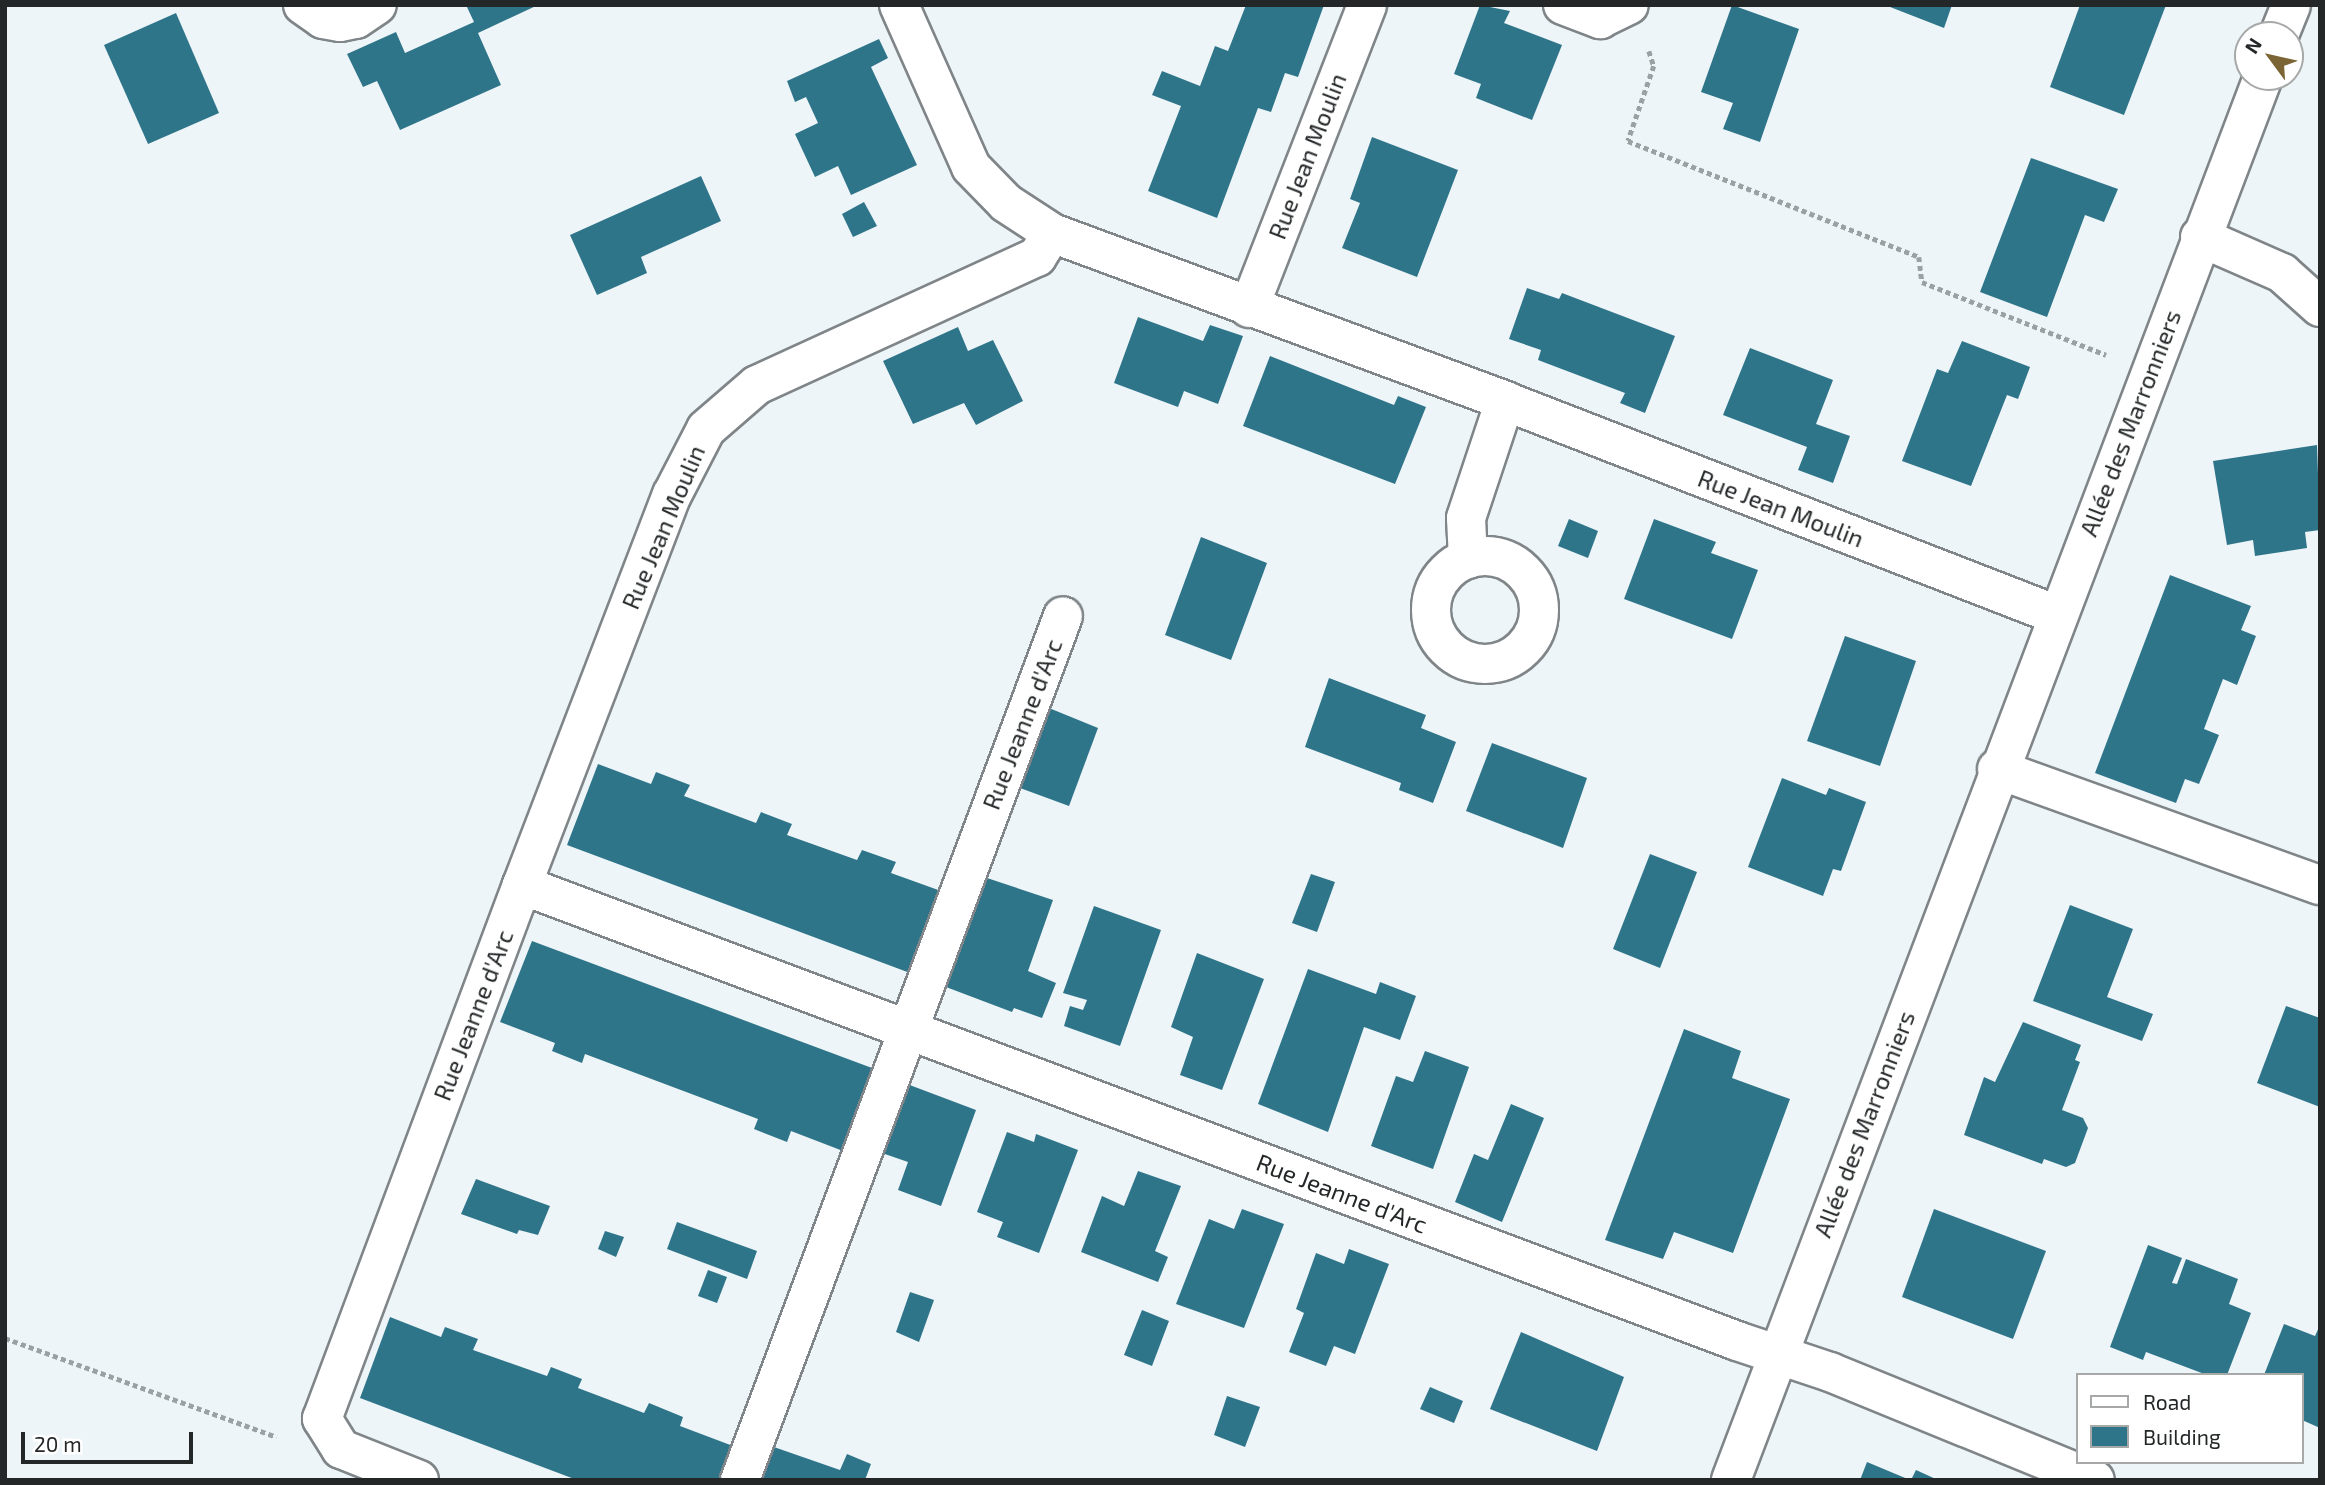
<!DOCTYPE html>
<meta charset="utf-8">
<style>
body{margin:0}
#map{position:relative;width:2325px;height:1485px;overflow:hidden;background:#eef5f8;font-family:"Exo 2",sans-serif}
div>[style]{position:absolute}
[style*='--x']{left:calc(var(--x)*1px);top:calc(var(--y)*1px);width:calc(var(--w)*1px);rotate:calc(var(--a)*1deg)}
.building>*{inset:0;background:#2f758a}
.path>*{height:4.5px;margin-top:-2.25px;transform-origin:0;background:repeating-linear-gradient(90deg,#9ba1a3 0 5px,transparent 0 8.5px)}
.roads{filter:drop-shadow(2px 0 #7f8588) drop-shadow(-2px 0 #7f8588) drop-shadow(0 2px #7f8588) drop-shadow(0 -2px #7f8588)}
.street>*{height:38px;margin:-19px;padding:0 19px;transform-origin:19px;border-radius:19px;background:#fff}
.street>.ring{margin:-19px;padding:0;box-sizing:content-box;background:none;border:38px solid #fff;border-radius:50%}
span{translate:-50% -50%;white-space:nowrap;text-align:center;line-height:1.15;-webkit-text-stroke:7px #fff;paint-order:stroke}
.street-label{font-size:24px;color:#242728}
.frame{position:absolute;inset:0;border:7px solid #242728;pointer-events:none}
.legend{position:absolute;left:2076px;top:1373px;width:228px;height:91px;box-sizing:border-box;background:#fff;border:2px solid #a7a9a9;margin:0;padding:9px 12px;list-style:none;font-size:21px;color:#242728}
.legend li{display:flex;align-items:center;gap:14px;height:35px}
.legend b{width:35px;border:2px solid #a7a9a9}
.north{position:absolute;left:2234px;top:21px;width:70px;height:70px;box-sizing:border-box;background:#fff;border:2px solid #a7a9a9;border-radius:50%;rotate:303deg;font-size:19px;font-weight:700;line-height:28px;text-align:center;color:#242728}
.north::after{content:'';display:block;margin:auto;width:24px;height:32px;background:#7c6535;clip-path:polygon(50% 0,100% 100%,50% 72%,0 100%)}
.scale{position:absolute;left:21px;top:1432px;width:172px;height:32px;box-sizing:border-box;border:4px solid #242728;border-top:0;padding-left:9px;font-size:21px;line-height:24px;white-space:nowrap;color:#242728;-webkit-text-stroke:5px #fff;paint-order:stroke}
</style>
<div id="map">
<div class="building">
<div style="clip-path:polygon(466px 5px,538px 5px,478px 33px,501px 85px,400px 130px,377px 81px,363px 87px,347px 54px,396px 32px,405px 53px,474px 22px)"></div>
<div style="clip-path:polygon(1246px 5px,1324px 5px,1298px 77px,1285px 73px,1271px 112px,1258px 108px,1217px 218px,1148px 191px,1181px 106px,1152px 95px,1162px 71px,1200px 86px,1215px 46px,1228px 51px)"></div>
<div style="clip-path:polygon(1480px 5px,1510px 11px,1504px 23px,1562px 45px,1532px 120px,1476px 98px,1481px 84px,1454px 74px)"></div>
<div style="clip-path:polygon(1732px 5px,1799px 29px,1760px 142px,1723px 129px,1733px 103px,1701px 92px)"></div>
<div style="clip-path:polygon(1885px 5px,1952px 5px,1944px 28px)"></div>
<div style="clip-path:polygon(2080px 5px,2166px 5px,2124px 115px,2050px 87px)"></div>
<div style="clip-path:polygon(176px 13px,219px 113px,148px 144px,104px 45px)"></div>
<div style="clip-path:polygon(879px 39px,888px 58px,871px 67px,917px 165px,851px 195px,838px 166px,815px 177px,795px 134px,818px 123px,806px 97px,795px 102px,787px 81px)"></div>
<div style="clip-path:polygon(1372px 137px,1458px 170px,1417px 277px,1342px 248px,1360px 203px,1350px 199px)"></div>
<div style="clip-path:polygon(2031px 158px,2118px 189px,2104px 222px,2085px 215px,2047px 317px,1980px 292px)"></div>
<div style="clip-path:polygon(701px 176px,721px 221px,641px 257px,647px 273px,597px 295px,570px 235px)"></div>
<div style="clip-path:polygon(864px 202px,877px 226px,853px 237px,842px 214px)"></div>
<div style="clip-path:polygon(1527px 288px,1559px 299px,1562px 293px,1675px 336px,1645px 413px,1620px 403px,1625px 393px,1538px 360px,1541px 350px,1509px 339px)"></div>
<div style="clip-path:polygon(1138px 317px,1203px 341px,1210px 325px,1243px 336px,1218px 404px,1184px 391px,1178px 407px,1114px 383px)"></div>
<div style="clip-path:polygon(958px 327px,968px 351px,993px 340px,1023px 401px,976px 425px,964px 403px,913px 424px,883px 361px)"></div>
<div style="clip-path:polygon(1962px 341px,2030px 367px,2018px 399px,2007px 395px,1971px 486px,1902px 461px,1937px 369px,1948px 373px)"></div>
<div style="clip-path:polygon(1750px 348px,1833px 380px,1816px 424px,1850px 436px,1833px 483px,1798px 470px,1807px 447px,1723px 415px)"></div>
<div style="clip-path:polygon(1270px 356px,1394px 405px,1398px 396px,1426px 407px,1395px 484px,1243px 426px)"></div>
<div style="clip-path:polygon(2317px 445px,2320px 530px,2305px 532px,2307px 548px,2255px 556px,2253px 540px,2227px 545px,2213px 461px)"></div>
<div style="clip-path:polygon(1569px 519px,1598px 531px,1588px 558px,1558px 546px)"></div>
<div style="clip-path:polygon(1654px 519px,1716px 542px,1711px 553px,1758px 570px,1732px 639px,1624px 599px)"></div>
<div style="clip-path:polygon(1201px 537px,1267px 563px,1231px 660px,1165px 635px)"></div>
<div style="clip-path:polygon(2170px 575px,2251px 606px,2241px 630px,2256px 636px,2237px 685px,2223px 679px,2213px 705px,2204px 729px,2219px 735px,2199px 784px,2185px 779px,2176px 803px,2095px 773px)"></div>
<div style="clip-path:polygon(1845px 636px,1916px 661px,1880px 766px,1807px 741px)"></div>
<div style="clip-path:polygon(1329px 678px,1426px 715px,1421px 728px,1456px 742px,1433px 803px,1399px 790px,1401px 783px,1305px 747px)"></div>
<div style="clip-path:polygon(1049px 708px,1098px 728px,1069px 806px,1020px 788px)"></div>
<div style="clip-path:polygon(1492px 743px,1587px 778px,1563px 848px,1466px 811px)"></div>
<div style="clip-path:polygon(598px 764px,651px 784px,656px 772px,690px 785px,684px 796px,756px 823px,761px 812px,792px 824px,787px 835px,857px 860px,862px 850px,896px 862px,891px 873px,941px 891px,910px 973px,567px 845px)"></div>
<div style="clip-path:polygon(1782px 778px,1826px 795px,1829px 788px,1866px 802px,1841px 871px,1833px 869px,1823px 896px,1748px 867px)"></div>
<div style="clip-path:polygon(1650px 854px,1697px 872px,1660px 968px,1613px 949px)"></div>
<div style="clip-path:polygon(1311px 874px,1335px 882px,1317px 932px,1292px 923px)"></div>
<div style="clip-path:polygon(987px 878px,1053px 900px,1028px 971px,1056px 983px,1042px 1018px,1014px 1008px,1012px 1012px,946px 987px)"></div>
<div style="clip-path:polygon(2070px 905px,2133px 929px,2107px 997px,2153px 1014px,2142px 1041px,2033px 1001px)"></div>
<div style="clip-path:polygon(1094px 906px,1161px 930px,1120px 1046px,1064px 1026px,1070px 1006px,1083px 1010px,1087px 1000px,1063px 993px)"></div>
<div style="clip-path:polygon(532px 941px,872px 1068px,843px 1151px,791px 1131px,787px 1142px,754px 1129px,758px 1119px,585px 1054px,582px 1063px,552px 1051px,555px 1043px,500px 1022px)"></div>
<div style="clip-path:polygon(1197px 953px,1264px 979px,1222px 1090px,1180px 1075px,1193px 1037px,1171px 1027px)"></div>
<div style="clip-path:polygon(1308px 969px,1376px 994px,1380px 982px,1416px 996px,1400px 1040px,1364px 1027px,1328px 1132px,1258px 1104px)"></div>
<div style="clip-path:polygon(2286px 1006px,2320px 1018px,2320px 1107px,2257px 1083px)"></div>
<div style="clip-path:polygon(2023px 1022px,2081px 1045px,2075px 1060px,2080px 1062px,2062px 1110px,2083px 1118px,2088px 1128px,2075px 1163px,2066px 1167px,2044px 1159px,2042px 1164px,1964px 1135px,1984px 1077px,1995px 1082px)"></div>
<div style="clip-path:polygon(1684px 1029px,1741px 1051px,1732px 1078px,1790px 1099px,1733px 1253px,1674px 1232px,1663px 1259px,1605px 1240px)"></div>
<div style="clip-path:polygon(1425px 1051px,1469px 1067px,1433px 1169px,1371px 1146px,1396px 1076px,1413px 1082px)"></div>
<div style="clip-path:polygon(907px 1084px,976px 1110px,941px 1206px,898px 1190px,908px 1162px,882px 1153px)"></div>
<div style="clip-path:polygon(1511px 1104px,1544px 1118px,1502px 1222px,1455px 1202px,1474px 1154px,1488px 1160px)"></div>
<div style="clip-path:polygon(1007px 1132px,1034px 1142px,1036px 1134px,1078px 1150px,1039px 1253px,997px 1237px,1003px 1222px,977px 1212px)"></div>
<div style="clip-path:polygon(1138px 1171px,1181px 1186px,1155px 1251px,1168px 1257px,1158px 1282px,1081px 1252px,1102px 1196px,1124px 1206px)"></div>
<div style="clip-path:polygon(476px 1179px,550px 1206px,538px 1235px,519px 1230px,517px 1234px,461px 1214px)"></div>
<div style="clip-path:polygon(1242px 1209px,1284px 1224px,1244px 1328px,1176px 1304px,1209px 1219px,1234px 1229px)"></div>
<div style="clip-path:polygon(1934px 1209px,2046px 1251px,2013px 1339px,1902px 1297px)"></div>
<div style="clip-path:polygon(677px 1222px,757px 1251px,747px 1279px,667px 1249px)"></div>
<div style="clip-path:polygon(605px 1231px,624px 1237px,616px 1257px,598px 1249px)"></div>
<div style="clip-path:polygon(2148px 1245px,2182px 1258px,2172px 1283px,2177px 1284px,2186px 1259px,2238px 1279px,2229px 1304px,2251px 1313px,2227px 1375px,2207px 1375px,2146px 1352px,2143px 1360px,2110px 1347px)"></div>
<div style="clip-path:polygon(1349px 1249px,1389px 1264px,1355px 1354px,1334px 1346px,1326px 1366px,1289px 1352px,1304px 1313px,1296px 1309px,1316px 1253px,1344px 1264px)"></div>
<div style="clip-path:polygon(708px 1270px,727px 1277px,717px 1303px,698px 1296px)"></div>
<div style="clip-path:polygon(910px 1292px,934px 1300px,919px 1342px,896px 1332px)"></div>
<div style="clip-path:polygon(1142px 1310px,1169px 1321px,1152px 1366px,1124px 1355px)"></div>
<div style="clip-path:polygon(390px 1317px,441px 1337px,445px 1327px,478px 1339px,473px 1350px,547px 1376px,551px 1367px,582px 1379px,578px 1388px,644px 1413px,649px 1403px,683px 1417px,680px 1426px,733px 1446px,720px 1480px,577px 1480px,360px 1398px)"></div>
<div style="clip-path:polygon(2284px 1324px,2315px 1336px,2320px 1325px,2320px 1428px,2302px 1420px,2302px 1375px,2264px 1375px)"></div>
<div style="clip-path:polygon(1521px 1332px,1624px 1377px,1597px 1451px,1490px 1409px)"></div>
<div style="clip-path:polygon(1430px 1387px,1463px 1401px,1454px 1423px,1420px 1409px)"></div>
<div style="clip-path:polygon(1227px 1396px,1260px 1407px,1245px 1447px,1214px 1435px)"></div>
<div style="clip-path:polygon(771px 1446px,840px 1470px,847px 1454px,871px 1464px,865px 1480px,759px 1480px)"></div>
<div style="clip-path:polygon(1867px 1462px,1910px 1480px,1860px 1480px)"></div>
<div style="clip-path:polygon(1916px 1470px,1938px 1480px,1911px 1480px)"></div>
</div>
<div class="path">
<div style="--x:1649;--y:51;--w:16;--a:72"></div>
<div style="--x:1654;--y:66;--w:79;--a:109.1"></div>
<div style="--x:1628;--y:141;--w:313;--a:21.7"></div>
<div style="--x:1919;--y:257;--w:25;--a:83"></div>
<div style="--x:1922;--y:282;--w:198;--a:21.6"></div>
<div style="--x:5;--y:1338;--w:289;--a:20"></div>
</div>
<div class="roads">
<div class="street">
<div style="--x:303;--y:5;--w:24;--a:35"></div>
<div style="--x:323;--y:19;--w:17;--a:10"></div>
<div style="--x:340;--y:22;--w:16;--a:-11"></div>
<div style="--x:356;--y:19;--w:25;--a:-34"></div>
<div style="--x:899;--y:5;--w:177;--a:66"></div>
<div style="--x:971;--y:167;--w:50;--a:45.8"></div>
<div style="--x:1006;--y:203;--w:55;--a:33.1"></div>
<div style="--x:1052;--y:233;--w:483;--a:20.3"></div>
<div style="--x:1505;--y:401;--w:592;--a:21.19"></div>
<div style="--x:1563;--y:5;--w:40;--a:21"></div>
<div style="--x:1600;--y:19;--w:32;--a:-26"></div>
<div style="--x:2279;--y:35;--w:32;--a:-68"></div>
<div style="--x:2200;--y:237;--w:90;--a:23.7"></div>
<div style="--x:2282;--y:273;--w:51;--a:41.8"></div>
<div style="--x:1249;--y:308;--w:325;--a:-68.7"></div>
<div class="ring" style="left:1431px;top:556px;width:70px;height:70px"></div>
<div style="--x:1468;--y:559;--w:41;--a:-92.8"></div>
<div style="--x:1466;--y:518;--w:123;--a:-71.6"></div>
<div style="--x:1997;--y:769;--w:343;--a:19.8"></div>
<div style="--x:522;--y:885;--w:418;--a:-69"></div>
<div style="--x:672;--y:495;--w:74;--a:-62.7"></div>
<div style="--x:706;--y:429;--w:67;--a:-40.8"></div>
<div style="--x:757;--y:385;--w:308;--a:-24.6"></div>
<div style="--x:1037;--y:257;--w:28;--a:-58"></div>
<div style="--x:419;--y:1480;--w:84;--a:-158.3"></div>
<div style="--x:341;--y:1449;--w:36;--a:-122"></div>
<div style="--x:322;--y:1419;--w:570;--a:-69.47"></div>
<div style="--x:522;--y:885;--w:1298;--a:20.57"></div>
<div style="--x:1737;--y:1341;--w:98;--a:18.4"></div>
<div style="--x:1830;--y:1372;--w:286;--a:22.2"></div>
<div style="--x:740;--y:1480;--w:922;--a:-69.5"></div>
<div style="--x:1731;--y:1480;--w:1500;--a:-69.23"></div>
</div>
</div>
<div class="street-label">
<span style="left:1307px;top:156px;rotate:-69deg">Rue Jean Moulin</span>
<span style="left:2130px;top:423px;rotate:-69deg">Allée des Marronniers</span>
<span style="left:1781px;top:508px;rotate:21deg">Rue Jean Moulin</span>
<span style="left:663px;top:527px;rotate:-67deg">Rue Jean Moulin</span>
<span style="left:1022px;top:724px;rotate:-69deg">Rue Jeanne d'Arc</span>
<span style="left:473px;top:1015px;rotate:-69deg">Rue Jeanne d'Arc</span>
<span style="left:1864px;top:1124px;rotate:-69deg">Allée des Marronniers</span>
<span style="left:1342px;top:1193px;rotate:21deg">Rue Jeanne d'Arc</span>
</div>
<div class="frame"></div>
<ul class="legend">
<li><b style="height:9px;background:#fff"></b>Road</li>
<li><b style="height:19px;background:#2f758a"></b>Building</li>
</ul>
<div class="north">N</div>
<div class="scale">20 m</div>
</div>
